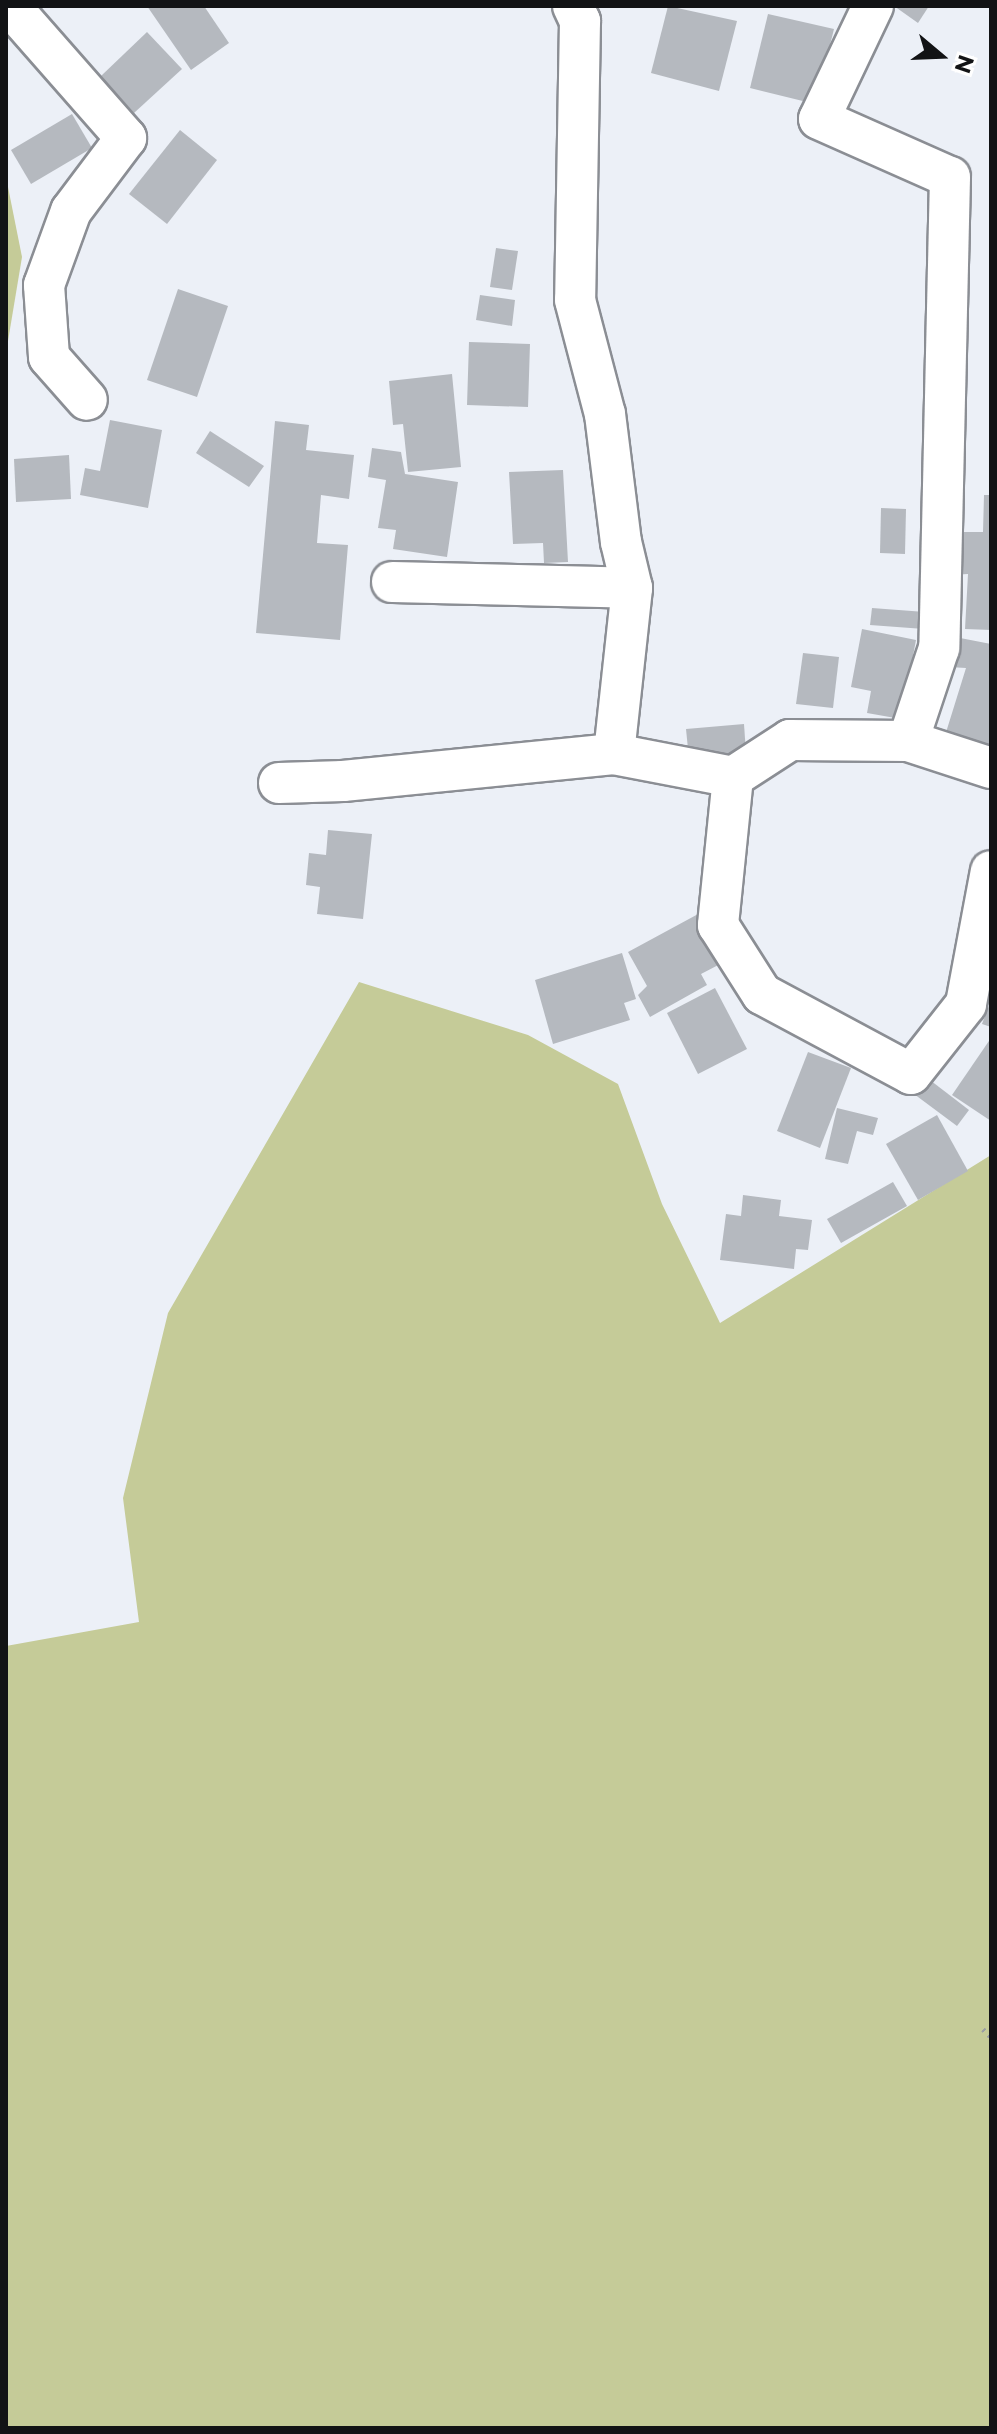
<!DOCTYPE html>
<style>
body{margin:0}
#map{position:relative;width:997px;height:2434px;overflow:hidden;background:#ecf0f7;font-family:Montserrat,sans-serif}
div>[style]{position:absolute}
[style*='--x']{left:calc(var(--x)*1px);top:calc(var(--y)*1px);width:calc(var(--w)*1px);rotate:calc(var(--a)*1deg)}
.green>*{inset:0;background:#c5cb98}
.building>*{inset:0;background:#b5b9bf}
.path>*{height:5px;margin-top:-2.5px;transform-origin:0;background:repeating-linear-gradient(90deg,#9b9ea3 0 2px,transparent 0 8px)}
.roads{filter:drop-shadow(2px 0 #8b8e94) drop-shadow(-2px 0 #8b8e94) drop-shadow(0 2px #8b8e94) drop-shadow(0 -2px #8b8e94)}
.minor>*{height:40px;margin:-20px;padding:0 20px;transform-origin:20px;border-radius:20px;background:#fff}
span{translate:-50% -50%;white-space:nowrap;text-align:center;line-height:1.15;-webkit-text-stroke:6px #fff;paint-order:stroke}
.frame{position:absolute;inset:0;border:8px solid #121315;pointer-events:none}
.north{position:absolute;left:901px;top:16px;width:80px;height:80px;-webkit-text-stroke:6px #fff;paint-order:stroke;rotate:109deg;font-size:22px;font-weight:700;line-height:32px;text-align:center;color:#121315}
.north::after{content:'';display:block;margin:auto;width:28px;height:36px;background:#121315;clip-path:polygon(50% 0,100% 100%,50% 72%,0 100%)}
</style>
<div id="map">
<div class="green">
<div style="clip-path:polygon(6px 177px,22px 257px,6px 353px)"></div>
<div style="clip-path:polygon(359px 982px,528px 1035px,618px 1084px,662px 1204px,720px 1323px,991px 1155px,991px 2428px,6px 2428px,6px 1646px,139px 1622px,123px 1498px,168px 1313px)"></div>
</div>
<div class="building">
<div style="clip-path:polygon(147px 6px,204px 6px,229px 43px,191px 70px)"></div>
<div style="clip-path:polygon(668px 6px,737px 21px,719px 91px,651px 73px)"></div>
<div style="clip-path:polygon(894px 6px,929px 6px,918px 23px)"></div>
<div style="clip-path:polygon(768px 14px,834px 29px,815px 104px,750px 88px)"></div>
<div style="clip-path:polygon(147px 32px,182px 69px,134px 113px,101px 76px)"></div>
<div style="clip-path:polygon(72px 114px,92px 148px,31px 184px,11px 150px)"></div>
<div style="clip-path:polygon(180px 130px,217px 160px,167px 224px,129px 194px)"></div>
<div style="clip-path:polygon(496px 248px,518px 251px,512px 290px,490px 287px)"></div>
<div style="clip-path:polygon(178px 289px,228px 306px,197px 397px,147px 380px)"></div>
<div style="clip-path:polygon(480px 295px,515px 300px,512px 326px,476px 320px)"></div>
<div style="clip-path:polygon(469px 342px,530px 344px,528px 407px,467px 405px)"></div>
<div style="clip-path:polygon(452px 374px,461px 467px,408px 472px,403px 424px,393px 425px,389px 381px)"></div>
<div style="clip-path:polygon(110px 420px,162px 430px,148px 508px,80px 495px,85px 468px,100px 471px)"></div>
<div style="clip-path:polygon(275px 421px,309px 425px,306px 450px,354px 455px,349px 499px,321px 495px,317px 543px,348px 545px,340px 640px,256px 633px)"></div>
<div style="clip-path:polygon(210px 431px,264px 466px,249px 487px,196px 453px)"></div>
<div style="clip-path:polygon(372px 448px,401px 452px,405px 474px,458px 482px,447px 557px,393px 549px,396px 530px,378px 528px,386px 480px,368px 477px)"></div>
<div style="clip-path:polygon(69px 455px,71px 499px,16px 502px,14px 459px)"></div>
<div style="clip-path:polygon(563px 470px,568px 562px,544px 563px,543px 543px,513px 544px,509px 472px)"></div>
<div style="clip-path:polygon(984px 495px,991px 495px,991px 630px,965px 629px,968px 574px,949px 575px,949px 532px,983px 532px)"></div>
<div style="clip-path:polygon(881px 508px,906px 509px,905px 554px,880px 553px)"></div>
<div style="clip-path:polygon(872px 608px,925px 612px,924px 629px,870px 625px)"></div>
<div style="clip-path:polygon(862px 629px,916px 640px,901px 719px,867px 713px,871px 691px,851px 687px)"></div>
<div style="clip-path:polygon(955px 637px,991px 644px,991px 753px,943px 742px,966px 668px,949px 667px)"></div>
<div style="clip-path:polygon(803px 653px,839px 657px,833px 708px,796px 704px)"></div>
<div style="clip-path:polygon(744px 724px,746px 753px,689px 759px,686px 729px)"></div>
<div style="clip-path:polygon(328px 830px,372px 834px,363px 919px,317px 914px,320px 887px,306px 885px,309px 853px,326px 855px)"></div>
<div style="clip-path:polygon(700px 913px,726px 961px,701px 974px,707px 985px,650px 1017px,638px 995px,647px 986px,628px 952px)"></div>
<div style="clip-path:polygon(622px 953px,636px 999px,624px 1003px,630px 1020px,553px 1044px,535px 980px)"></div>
<div style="clip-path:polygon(715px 988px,747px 1049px,698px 1074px,667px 1013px)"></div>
<div style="clip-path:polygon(991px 1000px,991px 1027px,982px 1024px)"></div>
<div style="clip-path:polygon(991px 1038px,991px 1121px,952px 1095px)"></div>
<div style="clip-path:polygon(808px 1052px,851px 1068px,820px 1148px,777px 1131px)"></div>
<div style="clip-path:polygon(926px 1077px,969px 1110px,957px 1126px,914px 1094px)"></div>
<div style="clip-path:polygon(837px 1108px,878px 1118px,873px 1135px,857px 1131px,848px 1164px,825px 1159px)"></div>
<div style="clip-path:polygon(937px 1115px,968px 1171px,918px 1200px,886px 1144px)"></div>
<div style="clip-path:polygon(893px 1182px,907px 1206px,841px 1243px,827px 1219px)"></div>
<div style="clip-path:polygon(743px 1195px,781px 1200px,779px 1216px,812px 1220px,808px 1250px,796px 1249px,794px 1269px,720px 1260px,726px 1214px,741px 1216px)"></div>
</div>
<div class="path">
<div style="--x:983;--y:2029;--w:11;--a:45"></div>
</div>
<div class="roads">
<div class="minor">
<div style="--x:10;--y:6;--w:176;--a:48.7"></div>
<div style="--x:126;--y:138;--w:91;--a:127"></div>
<div style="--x:71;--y:211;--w:79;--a:110"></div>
<div style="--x:44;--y:285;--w:72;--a:86"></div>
<div style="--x:49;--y:357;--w:57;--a:48.5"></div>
<div style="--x:573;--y:6;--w:17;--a:65"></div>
<div style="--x:580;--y:21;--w:279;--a:91"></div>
<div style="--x:575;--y:300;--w:118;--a:75.3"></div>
<div style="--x:605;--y:414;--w:129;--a:82.9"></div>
<div style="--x:621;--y:542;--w:47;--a:76.6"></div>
<div style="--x:632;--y:588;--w:167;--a:96.2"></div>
<div style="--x:873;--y:6;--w:125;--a:115.5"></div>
<div style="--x:819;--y:119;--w:143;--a:23.9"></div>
<div style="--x:950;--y:177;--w:471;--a:91.3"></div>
<div style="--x:939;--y:648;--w:98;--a:108.4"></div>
<div style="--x:908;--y:741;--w:87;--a:18"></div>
<div style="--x:392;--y:582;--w:240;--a:1.4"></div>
<div style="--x:908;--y:741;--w:118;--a:-179.5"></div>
<div style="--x:790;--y:740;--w:68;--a:147"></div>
<div style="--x:733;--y:777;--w:149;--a:95.8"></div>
<div style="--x:718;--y:925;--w:82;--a:57.5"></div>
<div style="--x:762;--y:994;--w:169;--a:28.2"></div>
<div style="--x:911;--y:1074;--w:89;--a:-51.8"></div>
<div style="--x:966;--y:1004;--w:135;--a:-79.4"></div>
<div style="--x:279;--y:783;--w:64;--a:-1.8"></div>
<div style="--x:343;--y:781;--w:272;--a:-5.7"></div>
<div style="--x:614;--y:754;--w:121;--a:10.9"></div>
</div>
</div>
<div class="frame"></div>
<div class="north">N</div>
</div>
